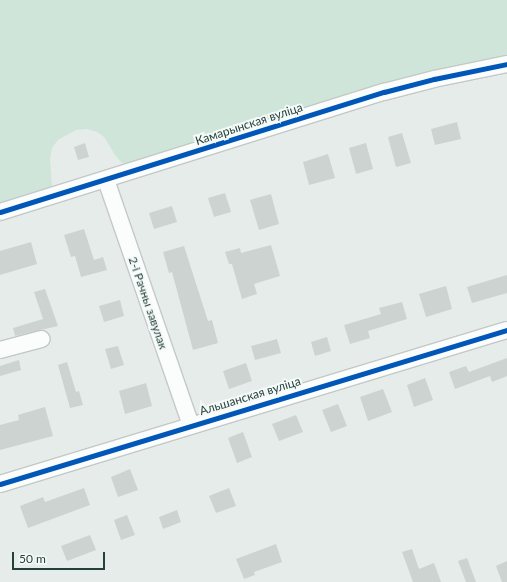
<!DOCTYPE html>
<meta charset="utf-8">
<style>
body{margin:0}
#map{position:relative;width:507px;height:582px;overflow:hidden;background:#e6ecea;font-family:Lato,sans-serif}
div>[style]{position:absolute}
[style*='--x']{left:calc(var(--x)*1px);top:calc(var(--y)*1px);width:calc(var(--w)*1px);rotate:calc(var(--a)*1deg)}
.green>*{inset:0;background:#cfe5d9}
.building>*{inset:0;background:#cdd3d1}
.roads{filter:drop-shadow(1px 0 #c3c9c7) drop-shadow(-1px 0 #c3c9c7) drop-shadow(0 1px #c3c9c7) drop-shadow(0 -1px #c3c9c7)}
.minor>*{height:16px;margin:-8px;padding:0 8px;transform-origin:8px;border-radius:8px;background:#fbfcfc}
.cycleway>*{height:5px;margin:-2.5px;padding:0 2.5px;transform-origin:2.5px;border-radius:2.5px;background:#0057b8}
span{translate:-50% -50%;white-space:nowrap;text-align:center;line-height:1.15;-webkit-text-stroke:4px #f5faf8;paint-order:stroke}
.street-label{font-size:12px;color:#23403c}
.scale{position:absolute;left:12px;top:552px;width:93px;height:18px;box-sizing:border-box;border:2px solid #23403c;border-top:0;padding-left:5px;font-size:12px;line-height:14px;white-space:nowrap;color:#23403c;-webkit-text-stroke:3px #f5faf8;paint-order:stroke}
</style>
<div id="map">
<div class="green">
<div style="clip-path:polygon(0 0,507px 0,507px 59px,131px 164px,122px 163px,115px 155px,104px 137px,97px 132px,87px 129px,76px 130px,58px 140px,52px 148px,50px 159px,52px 186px,47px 191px,0 206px)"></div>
</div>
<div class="building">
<div style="clip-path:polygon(457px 122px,461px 139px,435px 145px,431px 129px)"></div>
<div style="clip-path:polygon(402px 133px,411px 163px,396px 167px,388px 137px)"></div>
<div style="clip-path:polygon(85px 143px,89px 157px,78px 160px,74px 147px)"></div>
<div style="clip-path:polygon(366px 143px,373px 169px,356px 174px,349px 148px)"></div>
<div style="clip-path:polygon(328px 154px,335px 178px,309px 185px,303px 162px)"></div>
<div style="clip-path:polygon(225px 193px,231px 212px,214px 217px,208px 198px)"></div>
<div style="clip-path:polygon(271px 194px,279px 224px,259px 230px,250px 200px)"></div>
<div style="clip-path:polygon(172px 206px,177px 222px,154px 229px,149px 213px)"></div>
<div style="clip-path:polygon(84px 229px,94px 260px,103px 257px,107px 270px,81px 277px,75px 256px,71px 257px,64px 235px)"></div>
<div style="clip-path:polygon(31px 242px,37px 264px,0 275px,0 251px)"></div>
<div style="clip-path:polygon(271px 245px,280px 276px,254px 284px,257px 294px,242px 299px,232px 264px,229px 264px,225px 252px,240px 248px,241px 253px)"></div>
<div style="clip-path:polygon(184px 246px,208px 321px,212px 320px,218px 343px,193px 350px,172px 272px,169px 273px,163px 252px)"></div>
<div style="clip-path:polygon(507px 275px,507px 293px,472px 303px,467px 287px)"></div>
<div style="clip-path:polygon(446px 286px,452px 309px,426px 317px,419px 294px)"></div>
<div style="clip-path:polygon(45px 289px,58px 326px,15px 336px,13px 328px,43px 319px,34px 292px)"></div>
<div style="clip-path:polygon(120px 300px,124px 316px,104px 322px,99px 306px)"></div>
<div style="clip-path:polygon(402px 302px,407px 319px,368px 331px,370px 338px,350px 344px,344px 325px,381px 314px,379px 308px)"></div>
<div style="clip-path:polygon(327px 337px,331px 351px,315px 356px,311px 342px)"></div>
<div style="clip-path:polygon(277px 339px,281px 353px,255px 360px,251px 346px)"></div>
<div style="clip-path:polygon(118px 346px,124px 365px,111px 369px,105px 349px)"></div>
<div style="clip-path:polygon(507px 358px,507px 376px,492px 382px,490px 376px,455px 389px,449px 372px,466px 366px,469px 372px)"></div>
<div style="clip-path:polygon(19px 360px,21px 370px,0 376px,0 366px)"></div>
<div style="clip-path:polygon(67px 362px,76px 392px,79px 391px,83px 405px,70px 408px,58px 365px)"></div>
<div style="clip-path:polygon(246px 363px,252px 381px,229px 389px,223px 371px)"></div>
<div style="clip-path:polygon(425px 378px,433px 400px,414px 407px,407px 385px)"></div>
<div style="clip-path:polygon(146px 383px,152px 406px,125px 414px,119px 391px)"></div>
<div style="clip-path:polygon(383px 389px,392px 412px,368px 421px,360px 397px)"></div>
<div style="clip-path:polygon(338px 404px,347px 426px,331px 432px,322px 410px)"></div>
<div style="clip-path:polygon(45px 407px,53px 436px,0 450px,0 425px,19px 420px,18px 415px)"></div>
<div style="clip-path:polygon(296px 415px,303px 432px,279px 441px,272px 424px)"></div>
<div style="clip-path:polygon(243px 432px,252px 457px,237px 463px,228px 438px)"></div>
<div style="clip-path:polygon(130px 469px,138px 490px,118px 497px,111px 477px)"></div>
<div style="clip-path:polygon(84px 488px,90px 505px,28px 528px,20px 506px,43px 497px,45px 502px)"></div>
<div style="clip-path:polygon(229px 488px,236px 506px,216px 513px,209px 496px)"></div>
<div style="clip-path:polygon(177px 510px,181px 522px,163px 529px,159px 517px)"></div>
<div style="clip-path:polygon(127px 515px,135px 535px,121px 540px,114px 520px)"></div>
<div style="clip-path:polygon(90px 535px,96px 550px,67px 561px,61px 546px)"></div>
<div style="clip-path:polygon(276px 544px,282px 562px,254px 572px,255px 575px,244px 579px,236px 559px)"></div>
<div style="clip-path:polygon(412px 549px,419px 569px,434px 563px,441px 582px,413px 582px,402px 552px)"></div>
<div style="clip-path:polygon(467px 558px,476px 582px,466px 582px,458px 561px)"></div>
<div style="clip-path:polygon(507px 561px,507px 582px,502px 582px,496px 566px)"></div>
</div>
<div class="roads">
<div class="minor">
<div style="--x:106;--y:180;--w:259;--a:70.9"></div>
<div style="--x:0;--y:212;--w:402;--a:-17.4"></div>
<div style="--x:384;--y:92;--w:52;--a:-14.6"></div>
<div style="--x:434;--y:79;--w:75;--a:-11.6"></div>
<div style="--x:0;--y:350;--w:43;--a:-14.7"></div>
<div style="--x:0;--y:484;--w:530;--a:-16.9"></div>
</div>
</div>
<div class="cycleway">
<div style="--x:0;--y:212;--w:402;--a:-17.4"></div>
<div style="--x:384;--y:92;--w:52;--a:-14.6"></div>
<div style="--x:434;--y:79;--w:75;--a:-11.6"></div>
<div style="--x:0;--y:484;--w:530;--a:-16.9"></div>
</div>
<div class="street-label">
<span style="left:249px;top:124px;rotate:-18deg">Камарынская вуліца</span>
<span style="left:148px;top:303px;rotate:71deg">2-і Рачны завулак</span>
<span style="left:250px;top:396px;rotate:-17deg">Альшанская вуліца</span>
</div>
<div class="scale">50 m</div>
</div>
